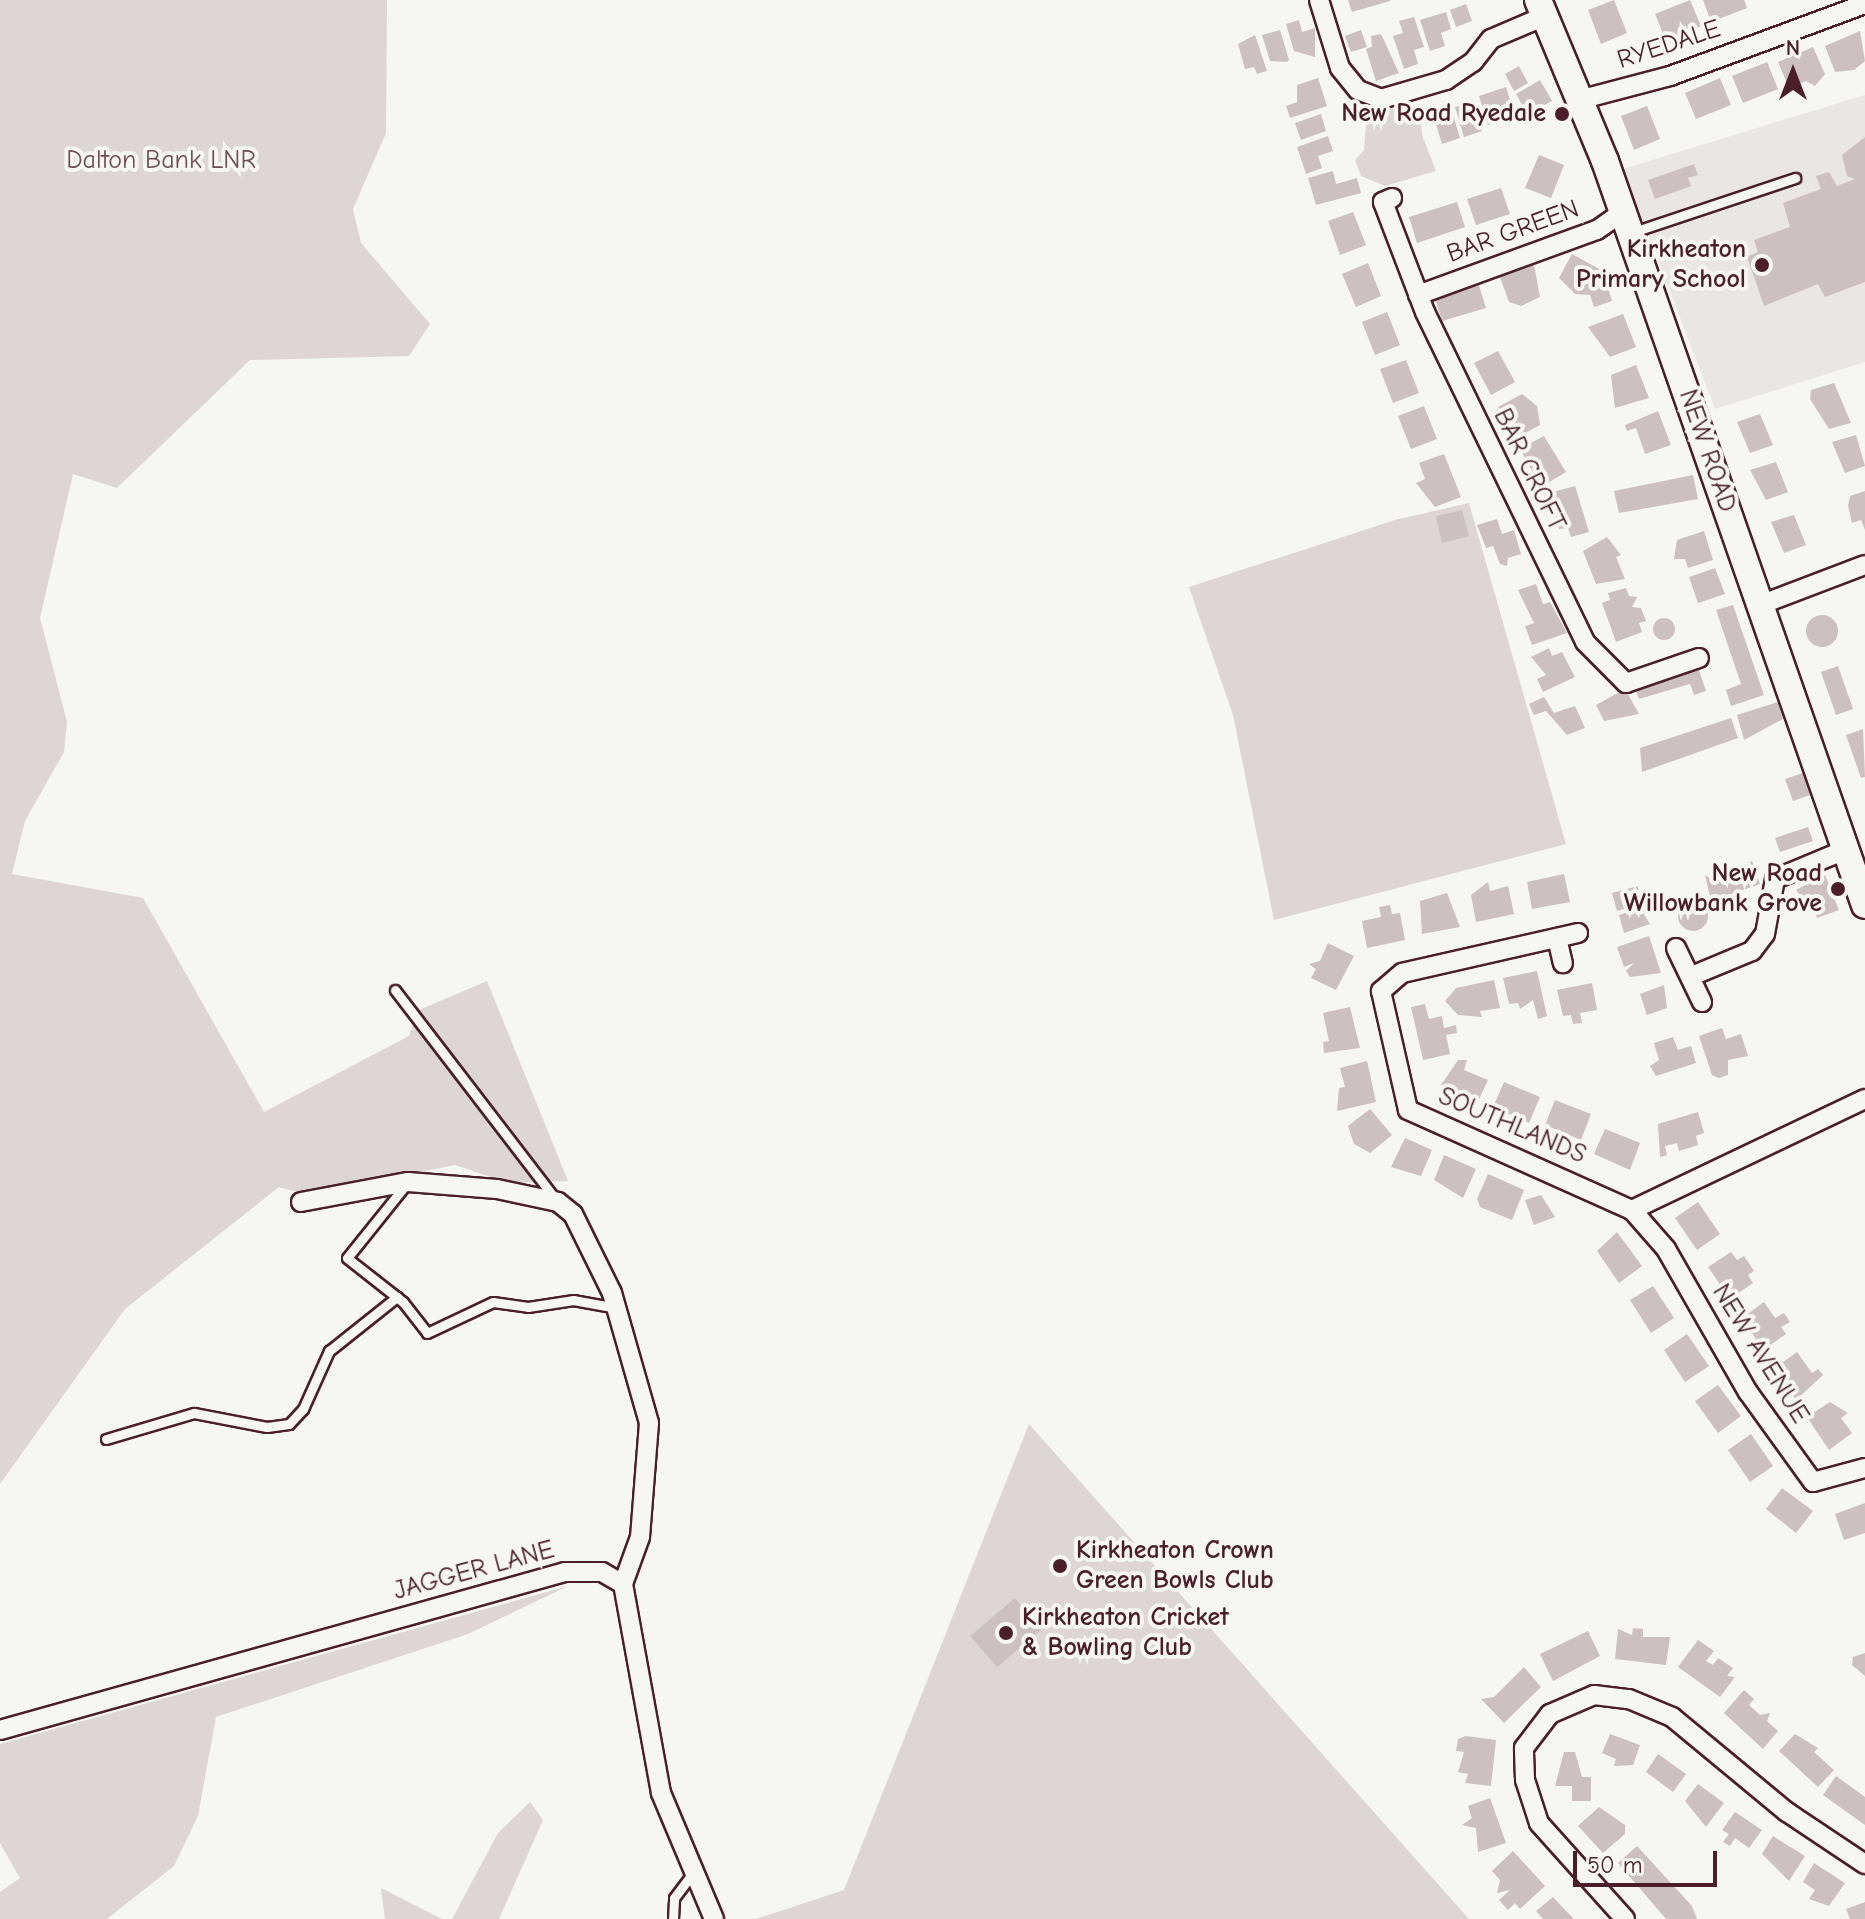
<!DOCTYPE html>
<style>
body{margin:0}
#map{position:relative;width:1865px;height:1919px;overflow:hidden;background:#f6f6f2;font-family:"Comic Neue",sans-serif}
div>[style]{position:absolute}
[style*='--x']{left:calc(var(--x)*1px);top:calc(var(--y)*1px);width:calc(var(--w)*1px);rotate:calc(var(--a)*1deg)}
.built>*{inset:0;background:#e9e6e3}
.green>*{inset:0;background:#ddd6d5}
.building>*{inset:0;background:#ccc1c0}
.round{border-radius:50%}
.roads{filter:drop-shadow(2px 0 #4a1f2b) drop-shadow(-2px 0 #4a1f2b) drop-shadow(0 2px #4a1f2b) drop-shadow(0 -2px #4a1f2b)}
.lane>*{height:9px;margin:-4.5px;padding:0 4.5px;transform-origin:4.5px;border-radius:4.5px;background:#f6f6f2}
.street>*{height:18px;margin:-9px;padding:0 9px;transform-origin:9px;border-radius:9px;background:#f6f6f2}
.secondary>*{height:26px;margin:-13px;padding:0 13px;transform-origin:13px;border-radius:13px;background:#f6f6f2}
.dots>*{width:22px;height:22px;translate:-50% -50%;box-sizing:border-box;border:4px solid #f6f6f2;border-radius:50%}
span{translate:-50% -50%;white-space:nowrap;text-align:center;line-height:1.15;-webkit-text-stroke:8px #f6f6f2;paint-order:stroke}
.street-label{font-size:26px;color:#4a1f2b}
.poi-label{font-size:26px;color:#4a1f2b;font-weight:700}
.right{translate:-100% -50%;text-align:right}
.left{translate:0 -50%;text-align:left}
.park-label{font-size:26px;color:#6f4d56}
.north{position:absolute;left:1753px;top:32px;width:80px;height:80px;-webkit-text-stroke:6px #f6f6f2;paint-order:stroke;rotate:0deg;font-size:22px;font-weight:700;line-height:32px;text-align:center;color:#4a1f2b}
.north::after{content:'';display:block;margin:auto;width:28px;height:36px;background:#4a1f2b;clip-path:polygon(50% 0,100% 100%,50% 72%,0 100%)}
.scale{position:absolute;left:1573px;top:1851px;width:144px;height:36px;box-sizing:border-box;border:4px solid #4a1f2b;border-top:0;padding-left:10px;font-size:24px;line-height:28px;white-space:nowrap;color:#4a1f2b;-webkit-text-stroke:6px #f6f6f2;paint-order:stroke}
</style>
<div id="map">
<div class="built">
<div style="clip-path:polygon(1865px 95px,1865px 362px,1715px 409px,1623px 169px)"></div>
</div>
<div class="green">
<div style="clip-path:polygon(0 0,387px 0,386px 133px,353px 209px,361px 243px,430px 324px,409px 356px,250px 360px,117px 488px,73px 474px,40px 618px,67px 722px,64px 752px,25px 821px,12px 874px,143px 898px,264px 1112px,409px 1036px,419px 1010px,487px 981px,568px 1181px,509px 1183px,455px 1165px,309px 1195px,279px 1187px,125px 1309px,0 1484px)"></div>
<div style="clip-path:polygon(1420px 104px,1422px 135px,1436px 171px,1385px 186px,1361px 176px,1355px 160px,1364px 150px,1367px 113px)"></div>
<div style="clip-path:polygon(1469px 503px,1566px 844px,1274px 920px,1233px 715px,1189px 587px,1395px 520px)"></div>
<div style="clip-path:polygon(1029px 1424px,1469px 1919px,756px 1919px,844px 1890px)"></div>
<div style="clip-path:polygon(568px 1586px,468px 1634px,216px 1717px,198px 1816px,174px 1866px,107px 1919px,0 1919px,0 1892px,20px 1878px,0 1843px,0 1744px)"></div>
<div style="clip-path:polygon(530px 1802px,543px 1820px,499px 1919px,452px 1919px,498px 1833px)"></div>
<div style="clip-path:polygon(381px 1888px,442px 1919px,385px 1919px)"></div>
</div>
<div class="building">
<div style="clip-path:polygon(1348px 0,1390px 0,1390px 1px,1352px 12px)"></div>
<div style="clip-path:polygon(1614px 0,1627px 33px,1601px 44px,1588px 10px)"></div>
<div style="clip-path:polygon(1690px 0,1701px 26px,1666px 41px,1655px 14px)"></div>
<div style="clip-path:polygon(1703px 0,1744px 0,1747px 8px,1711px 22px)"></div>
<div style="clip-path:polygon(1466px 4px,1472px 21px,1456px 27px,1450px 10px)"></div>
<div style="clip-path:polygon(1446px 12px,1451px 29px,1441px 33px,1445px 46px,1430px 51px,1420px 20px)"></div>
<div style="clip-path:polygon(1414px 17px,1424px 47px,1414px 50px,1418px 64px,1404px 69px,1393px 36px,1403px 33px,1399px 21px)"></div>
<div style="clip-path:polygon(1299px 20px,1302px 32px,1315px 28px,1315px 57px,1294px 51px,1286px 24px)"></div>
<div style="clip-path:polygon(1280px 30px,1289px 60px,1287px 62px,1270px 61px,1262px 35px)"></div>
<div style="clip-path:polygon(1361px 30px,1367px 47px,1351px 52px,1345px 36px)"></div>
<div style="clip-path:polygon(1860px 31px,1865px 61px,1854px 70px,1835px 72px,1825px 46px)"></div>
<div style="clip-path:polygon(1381px 34px,1399px 73px,1376px 81px,1366px 49px,1372px 47px,1371px 36px)"></div>
<div style="clip-path:polygon(1255px 35px,1267px 71px,1257px 74px,1254px 67px,1245px 69px,1238px 44px)"></div>
<div style="clip-path:polygon(1813px 47px,1825px 74px,1815px 86px,1806px 81px,1789px 88px,1778px 62px)"></div>
<div style="clip-path:polygon(1767px 62px,1778px 89px,1743px 103px,1732px 76px)"></div>
<div style="clip-path:polygon(1519px 66px,1528px 83px,1514px 91px,1505px 74px)"></div>
<div style="clip-path:polygon(1318px 78px,1327px 106px,1290px 118px,1286px 106px,1297px 102px,1297px 85px)"></div>
<div style="clip-path:polygon(1720px 78px,1731px 105px,1696px 119px,1685px 93px)"></div>
<div style="clip-path:polygon(1540px 80px,1552px 101px,1527px 114px,1516px 94px)"></div>
<div style="clip-path:polygon(1506px 87px,1513px 109px,1506px 112px,1508px 119px,1488px 125px,1479px 96px)"></div>
<div style="clip-path:polygon(1473px 101px,1482px 131px,1464px 137px,1455px 107px)"></div>
<div style="clip-path:polygon(1647px 106px,1660px 139px,1634px 150px,1621px 116px)"></div>
<div style="clip-path:polygon(1451px 108px,1460px 138px,1442px 144px,1433px 114px)"></div>
<div style="clip-path:polygon(1321px 114px,1326px 131px,1301px 140px,1295px 123px)"></div>
<div style="clip-path:polygon(1328px 136px,1333px 151px,1318px 156px,1322px 168px,1306px 174px,1297px 147px)"></div>
<div style="clip-path:polygon(1865px 137px,1865px 282px,1825px 297px,1818px 284px,1764px 306px,1747px 257px,1758px 252px,1754px 240px,1790px 227px,1783px 203px,1821px 189px,1816px 176px,1829px 172px,1837px 186px,1855px 179px,1847px 176px,1842px 155px)"></div>
<div style="clip-path:polygon(1539px 155px,1564px 165px,1551px 198px,1525px 188px)"></div>
<div style="clip-path:polygon(1694px 164px,1698px 175px,1688px 178px,1691px 186px,1655px 199px,1648px 180px)"></div>
<div style="clip-path:polygon(1333px 171px,1336px 184px,1357px 178px,1361px 193px,1316px 205px,1308px 178px)"></div>
<div style="clip-path:polygon(1501px 188px,1510px 214px,1476px 225px,1467px 199px)"></div>
<div style="clip-path:polygon(1457px 202px,1465px 227px,1417px 243px,1409px 217px)"></div>
<div style="clip-path:polygon(1353px 212px,1366px 245px,1340px 255px,1328px 221px)"></div>
<div style="clip-path:polygon(1572px 254px,1603px 271px,1612px 301px,1594px 307px,1590px 295px,1575px 294px,1559px 278px)"></div>
<div style="clip-path:polygon(1368px 263px,1381px 296px,1356px 307px,1342px 274px)"></div>
<div style="clip-path:polygon(1534px 265px,1540px 297px,1521px 306px,1509px 302px,1500px 277px)"></div>
<div style="clip-path:polygon(1478px 282px,1486px 308px,1442px 321px,1434px 295px)"></div>
<div style="clip-path:polygon(1387px 312px,1400px 345px,1375px 355px,1362px 322px)"></div>
<div style="clip-path:polygon(1623px 314px,1636px 347px,1610px 357px,1588px 327px)"></div>
<div style="clip-path:polygon(1498px 351px,1515px 382px,1491px 395px,1474px 363px)"></div>
<div style="clip-path:polygon(1406px 360px,1419px 393px,1393px 403px,1380px 369px)"></div>
<div style="clip-path:polygon(1636px 365px,1649px 398px,1615px 408px,1611px 375px)"></div>
<div style="clip-path:polygon(1834px 383px,1851px 423px,1829px 429px,1810px 399px,1811px 390px)"></div>
<div style="clip-path:polygon(1522px 394px,1537px 406px,1540px 425px,1516px 438px,1498px 407px)"></div>
<div style="clip-path:polygon(1424px 406px,1437px 439px,1411px 449px,1398px 416px)"></div>
<div style="clip-path:polygon(1658px 411px,1671px 445px,1645px 454px,1636px 428px,1627px 431px,1625px 425px)"></div>
<div style="clip-path:polygon(1760px 414px,1773px 445px,1750px 453px,1737px 422px)"></div>
<div style="clip-path:polygon(1856px 435px,1865px 466px,1845px 473px,1832px 442px)"></div>
<div style="clip-path:polygon(1544px 436px,1566px 472px,1541px 487px,1520px 449px)"></div>
<div style="clip-path:polygon(1444px 454px,1461px 497px,1435px 507px,1416px 483px,1425px 479px,1419px 463px)"></div>
<div style="clip-path:polygon(1776px 462px,1788px 492px,1766px 500px,1750px 470px)"></div>
<div style="clip-path:polygon(1693px 475px,1698px 499px,1619px 513px,1614px 491px)"></div>
<div style="clip-path:polygon(1575px 486px,1589px 532px,1571px 537px,1568px 528px,1559px 529px,1549px 493px)"></div>
<div style="clip-path:polygon(1865px 491px,1865px 530px,1861px 520px,1852px 523px,1848px 506px,1850px 496px)"></div>
<div style="clip-path:polygon(1462px 510px,1469px 536px,1442px 543px,1436px 516px)"></div>
<div style="clip-path:polygon(1794px 515px,1806px 545px,1784px 553px,1771px 522px)"></div>
<div style="clip-path:polygon(1497px 519px,1502px 534px,1514px 530px,1521px 554px,1508px 558px,1507px 566px,1500px 564px,1493px 546px,1486px 548px,1477px 525px)"></div>
<div style="clip-path:polygon(1704px 531px,1713px 560px,1688px 568px,1685px 559px,1674px 559px,1677px 540px)"></div>
<div style="clip-path:polygon(1607px 537px,1621px 555px,1616px 557px,1625px 579px,1596px 584px,1583px 551px)"></div>
<div style="clip-path:polygon(1715px 568px,1725px 594px,1698px 603px,1689px 577px)"></div>
<div style="clip-path:polygon(1536px 584px,1543px 604px,1550px 602px,1567px 633px,1532px 645px,1525px 626px,1534px 623px,1518px 590px)"></div>
<div style="clip-path:polygon(1626px 588px,1629px 596px,1637px 597px,1632px 607px,1641px 608px,1646px 621px,1639px 623px,1642px 632px,1616px 642px,1602px 603px,1610px 600px,1608px 593px)"></div>
<div style="clip-path:polygon(1733px 605px,1764px 695px,1731px 706px,1726px 690px,1741px 684px,1716px 610px)"></div>
<div class="round" style="left:1806px;top:615px;width:32px;height:32px"></div>
<div class="round" style="left:1653px;top:618px;width:22px;height:22px"></div>
<div style="clip-path:polygon(1549px 648px,1552px 656px,1562px 652px,1575px 677px,1543px 692px,1537px 679px,1546px 675px,1531px 657px)"></div>
<div style="clip-path:polygon(1696px 661px,1706px 691px,1694px 695px,1690px 684px,1639px 699px,1634px 685px)"></div>
<div style="clip-path:polygon(1838px 666px,1853px 709px,1836px 715px,1821px 672px)"></div>
<div style="clip-path:polygon(1625px 689px,1639px 714px,1604px 721px,1596px 705px)"></div>
<div style="clip-path:polygon(1544px 697px,1554px 713px,1575px 706px,1585px 728px,1567px 735px,1546px 711px,1534px 715px,1529px 704px)"></div>
<div style="clip-path:polygon(1778px 702px,1783px 719px,1744px 740px,1737px 715px)"></div>
<div style="clip-path:polygon(1731px 718px,1738px 738px,1642px 772px,1640px 748px)"></div>
<div style="clip-path:polygon(1863px 729px,1865px 777px,1861px 778px,1846px 735px)"></div>
<div style="clip-path:polygon(1803px 773px,1810px 795px,1793px 801px,1785px 779px)"></div>
<div style="clip-path:polygon(1808px 827px,1813px 841px,1780px 852px,1775px 838px)"></div>
<div style="clip-path:polygon(1752px 861px,1760px 884px,1711px 901px,1705px 875px,1714px 881px,1725px 877px,1724px 869px,1733px 874px)"></div>
<div style="clip-path:polygon(1564px 874px,1570px 902px,1532px 909px,1527px 882px)"></div>
<div style="clip-path:polygon(1825px 875px,1839px 910px,1817px 918px,1810px 895px,1801px 897px,1796px 890px)"></div>
<div style="clip-path:polygon(1488px 882px,1490px 891px,1508px 886px,1514px 914px,1476px 922px,1471px 895px)"></div>
<div style="clip-path:polygon(1638px 886px,1639px 904px,1617px 911px,1612px 893px)"></div>
<div style="clip-path:polygon(1447px 893px,1460px 927px,1422px 934px,1420px 901px)"></div>
<div class="round" style="left:1678px;top:901px;width:30px;height:30px"></div>
<div style="clip-path:polygon(1390px 905px,1392px 914px,1400px 913px,1405px 940px,1367px 948px,1362px 921px,1381px 917px,1379px 907px)"></div>
<div style="clip-path:polygon(1640px 908px,1650px 924px,1624px 933px,1619px 915px)"></div>
<div style="clip-path:polygon(1649px 936px,1661px 973px,1630px 977px,1626px 971px,1634px 963px,1624px 967px,1617px 947px)"></div>
<div style="clip-path:polygon(1328px 943px,1354px 956px,1336px 990px,1311px 978px,1316px 969px,1309px 964px,1320px 961px)"></div>
<div style="clip-path:polygon(1537px 971px,1547px 1016px,1538px 1019px,1533px 1000px,1520px 1009px,1518px 1003px,1509px 1004px,1503px 978px)"></div>
<div style="clip-path:polygon(1494px 980px,1500px 1008px,1480px 1011px,1482px 1017px,1458px 1015px,1445px 1001px,1456px 988px)"></div>
<div style="clip-path:polygon(1592px 983px,1597px 1010px,1580px 1013px,1582px 1023px,1573px 1024px,1571px 1015px,1563px 1016px,1557px 990px)"></div>
<div style="clip-path:polygon(1664px 985px,1667px 1008px,1647px 1015px,1640px 994px)"></div>
<div style="clip-path:polygon(1425px 1004px,1429px 1019px,1442px 1016px,1444px 1028px,1456px 1025px,1457px 1033px,1446px 1035px,1450px 1054px,1423px 1060px,1411px 1007px)"></div>
<div style="clip-path:polygon(1350px 1007px,1360px 1048px,1324px 1053px,1323px 1042px,1329px 1041px,1323px 1013px)"></div>
<div style="clip-path:polygon(1722px 1028px,1726px 1039px,1741px 1034px,1748px 1056px,1728px 1060px,1728px 1075px,1719px 1078px,1712px 1075px,1699px 1036px)"></div>
<div style="clip-path:polygon(1673px 1037px,1678px 1050px,1691px 1046px,1696px 1063px,1656px 1076px,1650px 1066px,1659px 1060px,1654px 1043px)"></div>
<div style="clip-path:polygon(1458px 1060px,1467px 1060px,1464px 1070px,1488px 1080px,1476px 1106px,1441px 1085px)"></div>
<div style="clip-path:polygon(1367px 1061px,1376px 1102px,1337px 1111px,1339px 1088px,1345px 1087px,1340px 1068px)"></div>
<div style="clip-path:polygon(1504px 1082px,1540px 1097px,1529px 1123px,1493px 1107px)"></div>
<div style="clip-path:polygon(1555px 1100px,1591px 1114px,1581px 1140px,1545px 1125px)"></div>
<div style="clip-path:polygon(1370px 1109px,1392px 1135px,1370px 1153px,1354px 1144px,1348px 1126px)"></div>
<div style="clip-path:polygon(1698px 1112px,1704px 1133px,1696px 1136px,1698px 1145px,1679px 1151px,1677px 1143px,1665px 1146px,1667px 1155px,1660px 1157px,1658px 1124px)"></div>
<div style="clip-path:polygon(1605px 1129px,1640px 1143px,1630px 1170px,1594px 1154px)"></div>
<div style="clip-path:polygon(1405px 1138px,1432px 1150px,1421px 1176px,1391px 1167px)"></div>
<div style="clip-path:polygon(1444px 1155px,1476px 1169px,1463px 1198px,1434px 1180px)"></div>
<div style="clip-path:polygon(1488px 1174px,1524px 1190px,1512px 1220px,1480px 1207px,1477px 1199px)"></div>
<div style="clip-path:polygon(1541px 1195px,1555px 1217px,1534px 1225px,1525px 1200px)"></div>
<div style="clip-path:polygon(1698px 1202px,1720px 1234px,1697px 1250px,1675px 1218px)"></div>
<div style="clip-path:polygon(1617px 1232px,1642px 1266px,1619px 1283px,1597px 1251px)"></div>
<div style="clip-path:polygon(1731px 1252px,1737px 1260px,1744px 1256px,1754px 1271px,1748px 1275px,1753px 1283px,1730px 1299px,1708px 1267px)"></div>
<div style="clip-path:polygon(1653px 1286px,1674px 1318px,1651px 1333px,1630px 1300px)"></div>
<div style="clip-path:polygon(1764px 1302px,1775px 1318px,1784px 1313px,1790px 1322px,1781px 1327px,1786px 1334px,1763px 1350px,1742px 1318px)"></div>
<div style="clip-path:polygon(1687px 1334px,1709px 1366px,1685px 1382px,1664px 1350px)"></div>
<div style="clip-path:polygon(1797px 1352px,1812px 1373px,1818px 1369px,1823px 1375px,1796px 1400px,1775px 1368px)"></div>
<div style="clip-path:polygon(1718px 1385px,1741px 1416px,1718px 1433px,1695px 1401px)"></div>
<div style="clip-path:polygon(1830px 1402px,1848px 1413px,1841px 1418px,1852px 1433px,1829px 1450px,1807px 1417px)"></div>
<div style="clip-path:polygon(1751px 1434px,1773px 1466px,1750px 1482px,1728px 1450px)"></div>
<div style="clip-path:polygon(1782px 1488px,1813px 1511px,1796px 1533px,1766px 1509px)"></div>
<div style="clip-path:polygon(1865px 1503px,1865px 1533px,1844px 1540px,1835px 1514px)"></div>
<div style="clip-path:polygon(1015px 1598px,1041px 1630px,997px 1667px,970px 1636px)"></div>
<div style="clip-path:polygon(1633px 1628px,1643px 1629px,1643px 1637px,1670px 1637px,1666px 1665px,1615px 1659px,1618px 1629px,1632px 1635px)"></div>
<div style="clip-path:polygon(1588px 1631px,1600px 1656px,1553px 1681px,1540px 1654px)"></div>
<div style="clip-path:polygon(1698px 1640px,1714px 1651px,1706px 1661px,1713px 1665px,1718px 1658px,1733px 1668px,1727px 1676px,1735px 1677px,1720px 1697px,1678px 1667px)"></div>
<div style="clip-path:polygon(1865px 1653px,1865px 1676px,1852px 1665px,1853px 1657px)"></div>
<div style="clip-path:polygon(1524px 1667px,1541px 1687px,1504px 1723px,1481px 1699px,1494px 1697px)"></div>
<div style="clip-path:polygon(1744px 1690px,1754px 1699px,1749px 1705px,1760px 1715px,1770px 1713px,1767px 1721px,1778px 1731px,1763px 1749px,1724px 1713px)"></div>
<div style="clip-path:polygon(1610px 1734px,1640px 1745px,1633px 1765px,1614px 1766px,1616px 1759px,1602px 1753px)"></div>
<div style="clip-path:polygon(1795px 1734px,1818px 1748px,1814px 1752px,1834px 1770px,1818px 1787px,1779px 1751px)"></div>
<div style="clip-path:polygon(1466px 1736px,1496px 1740px,1491px 1786px,1465px 1783px,1468px 1774px,1458px 1772px,1464px 1752px,1456px 1751px,1458px 1739px)"></div>
<div style="clip-path:polygon(1564px 1752px,1575px 1752px,1582px 1777px,1591px 1777px,1591px 1801px,1572px 1801px,1572px 1786px,1555px 1786px)"></div>
<div style="clip-path:polygon(1658px 1754px,1686px 1774px,1673px 1792px,1646px 1772px)"></div>
<div style="clip-path:polygon(1836px 1776px,1865px 1797px,1865px 1825px,1823px 1795px)"></div>
<div style="clip-path:polygon(1698px 1784px,1724px 1803px,1706px 1827px,1685px 1801px)"></div>
<div style="clip-path:polygon(1490px 1798px,1506px 1843px,1478px 1852px,1476px 1828px,1462px 1825px,1472px 1818px,1468px 1806px)"></div>
<div style="clip-path:polygon(1599px 1807px,1625px 1825px,1625px 1834px,1603px 1853px,1578px 1826px)"></div>
<div style="clip-path:polygon(1735px 1812px,1762px 1830px,1749px 1848px,1735px 1838px,1730px 1846px,1723px 1842px,1729px 1834px,1722px 1830px)"></div>
<div style="clip-path:polygon(1773px 1836px,1805px 1856px,1789px 1881px,1762px 1854px)"></div>
<div style="clip-path:polygon(1637px 1846px,1692px 1906px,1697px 1919px,1666px 1919px,1618px 1863px)"></div>
<div style="clip-path:polygon(1513px 1851px,1545px 1886px,1520px 1909px,1515px 1903px,1508px 1910px,1499px 1900px,1510px 1890px,1497px 1893px,1500px 1880px,1492px 1871px)"></div>
<div style="clip-path:polygon(1814px 1863px,1845px 1883px,1829px 1906px,1809px 1899px,1815px 1890px,1803px 1882px)"></div>
<div style="clip-path:polygon(1553px 1897px,1568px 1913px,1574px 1919px,1543px 1919px,1536px 1911px)"></div>
<div style="clip-path:polygon(1865px 1902px,1865px 1919px,1850px 1919px,1846px 1909px)"></div>
</div>
<div class="roads">
<div class="lane">
<div style="--x:1633;--y:232;--w:171;--a:-18.4"></div>
<div style="--x:395;--y:990;--w:261;--a:52.5"></div>
<div style="--x:408;--y:1182;--w:97;--a:128.8"></div>
<div style="--x:347;--y:1258;--w:71;--a:38.2"></div>
<div style="--x:403;--y:1302;--w:39;--a:52"></div>
<div style="--x:427;--y:1333;--w:73;--a:-25.2"></div>
<div style="--x:493;--y:1302;--w:35;--a:8"></div>
<div style="--x:528;--y:1307;--w:46;--a:-8.8"></div>
<div style="--x:573;--y:1300;--w:45;--a:10.3"></div>
<div style="--x:106;--y:1439;--w:92;--a:-16.5"></div>
<div style="--x:194;--y:1413;--w:74;--a:10.9"></div>
<div style="--x:267;--y:1427;--w:22;--a:-8"></div>
<div style="--x:289;--y:1424;--w:21;--a:-47"></div>
<div style="--x:303;--y:1409;--w:64;--a:-65.9"></div>
<div style="--x:329;--y:1351;--w:87;--a:-38.5"></div>
<div style="--x:673;--y:1919;--w:21;--a:-87"></div>
<div style="--x:674;--y:1898;--w:31;--a:-53"></div>
</div>
<div class="street">
<div style="--x:1319;--y:0;--w:71;--a:72.8"></div>
<div style="--x:1340;--y:68;--w:28;--a:51"></div>
<div style="--x:1358;--y:90;--w:25;--a:21"></div>
<div style="--x:1381;--y:99;--w:68;--a:-16.3"></div>
<div style="--x:1446;--y:80;--w:32;--a:-34"></div>
<div style="--x:1473;--y:62;--w:29;--a:-52"></div>
<div style="--x:1491;--y:39;--w:59;--a:-23.1"></div>
<div style="--x:1579;--y:100;--w:94;--a:-14.8"></div>
<div style="--x:1670;--y:76;--w:208;--a:-20.3"></div>
<div style="--x:1392;--y:198;--w:10;--a:156"></div>
<div style="--x:1383;--y:202;--w:118;--a:69.1"></div>
<div style="--x:1425;--y:312;--w:367;--a:64.1"></div>
<div style="--x:1585;--y:642;--w:58;--a:45"></div>
<div style="--x:1626;--y:683;--w:77;--a:-18.9"></div>
<div style="--x:1418;--y:295;--w:190;--a:-20"></div>
<div style="--x:1597;--y:230;--w:32;--a:-35"></div>
<div style="--x:1760;--y:605;--w:112;--a:-20.9"></div>
<div style="--x:1578;--y:933;--w:180;--a:167.2"></div>
<div style="--x:1402;--y:973;--w:28;--a:139"></div>
<div style="--x:1381;--y:991;--w:122;--a:77.2"></div>
<div style="--x:1408;--y:1110;--w:245;--a:24.1"></div>
<div style="--x:1632;--y:1210;--w:52;--a:48.9"></div>
<div style="--x:1666;--y:1249;--w:165;--a:60.2"></div>
<div style="--x:1748;--y:1392;--w:111;--a:54.2"></div>
<div style="--x:1813;--y:1482;--w:54;--a:-15.1"></div>
<div style="--x:1557;--y:938;--w:26;--a:77"></div>
<div style="--x:1676;--y:948;--w:60;--a:64.3"></div>
<div style="--x:1694;--y:975;--w:63;--a:-22.5"></div>
<div style="--x:1752;--y:951;--w:21;--a:-53"></div>
<div style="--x:1765;--y:934;--w:56;--a:-79.7"></div>
<div style="--x:1775;--y:879;--w:76;--a:-22.5"></div>
<div style="--x:301;--y:1202;--w:109;--a:-10.6"></div>
<div style="--x:408;--y:1182;--w:89;--a:4.5"></div>
<div style="--x:497;--y:1189;--w:62;--a:12"></div>
<div style="--x:558;--y:1202;--w:19;--a:39"></div>
<div style="--x:573;--y:1214;--w:88;--a:63.7"></div>
<div style="--x:612;--y:1293;--w:135;--a:74.1"></div>
<div style="--x:649;--y:1423;--w:114;--a:94.5"></div>
<div style="--x:640;--y:1537;--w:50;--a:109.9"></div>
<div style="--x:1632;--y:1210;--w:258;--a:-25.5"></div>
<div style="--x:0;--y:1730;--w:587;--a:-15.62"></div>
<div style="--x:565;--y:1572;--w:37;--a:0"></div>
<div style="--x:602;--y:1572;--w:24;--a:30"></div>
<div style="--x:623;--y:1584;--w:212;--a:79.7"></div>
<div style="--x:661;--y:1793;--w:137;--a:67.2"></div>
<div style="--x:1625;--y:1919;--w:129;--a:-131.9"></div>
<div style="--x:1539;--y:1823;--w:45;--a:-108"></div>
<div style="--x:1525;--y:1780;--w:32;--a:-92"></div>
<div style="--x:1524;--y:1748;--w:43;--a:-52.6"></div>
<div style="--x:1550;--y:1714;--w:48;--a:-23.4"></div>
<div style="--x:1594;--y:1695;--w:35;--a:7"></div>
<div style="--x:1629;--y:1699;--w:47;--a:22.7"></div>
<div style="--x:1672;--y:1717;--w:149;--a:39.6"></div>
<div style="--x:1787;--y:1812;--w:94;--a:33.7"></div>
</div>
<div class="secondary">
<div style="--x:1538;--y:0;--w:174;--a:67.4"></div>
<div style="--x:1605;--y:161;--w:788;--a:70.74"></div>
</div>
</div>
<div class="dots">
<div style="left:1562px;top:114px;background:#4a1f2b"></div>
<div style="left:1762px;top:265px;background:#4a1f2b"></div>
<div style="left:1838px;top:889px;background:#4a1f2b"></div>
<div style="left:1060px;top:1566px;background:#4a1f2b"></div>
<div style="left:1006px;top:1633px;background:#4a1f2b"></div>
</div>
<div class="street-label">
<span style="left:1669px;top:45px;rotate:-18deg">RYEDALE</span>
<span style="left:1513px;top:232px;rotate:-20deg">BAR GREEN</span>
<span style="left:1707px;top:451px;rotate:71deg">NEW ROAD</span>
<span style="left:1529px;top:470px;rotate:64deg">BAR CROFT</span>
<span style="left:1512px;top:1126px;rotate:23deg">SOUTHLANDS</span>
<span style="left:1760px;top:1354px;rotate:58deg">NEW AVENUE</span>
<span style="left:474px;top:1571px;rotate:-15deg">JAGGER LANE</span>
</div>
<div class="poi-label">
<span class="right" style="left:1546px;top:114px">New Road Ryedale</span>
<span class="right" style="left:1746px;top:265px">Kirkheaton<br>Primary School</span>
<span class="right" style="left:1822px;top:889px">New Road<br>Willowbank Grove</span>
<span class="left" style="left:1076px;top:1566px">Kirkheaton Crown<br>Green Bowls Club</span>
<span class="left" style="left:1022px;top:1633px">Kirkheaton Cricket<br>&amp; Bowling Club</span>
</div>
<div class="park-label">
<span style="left:161px;top:161px">Dalton Bank LNR</span>
</div>
<div class="north">N</div>
<div class="scale">50 m</div>
</div>
